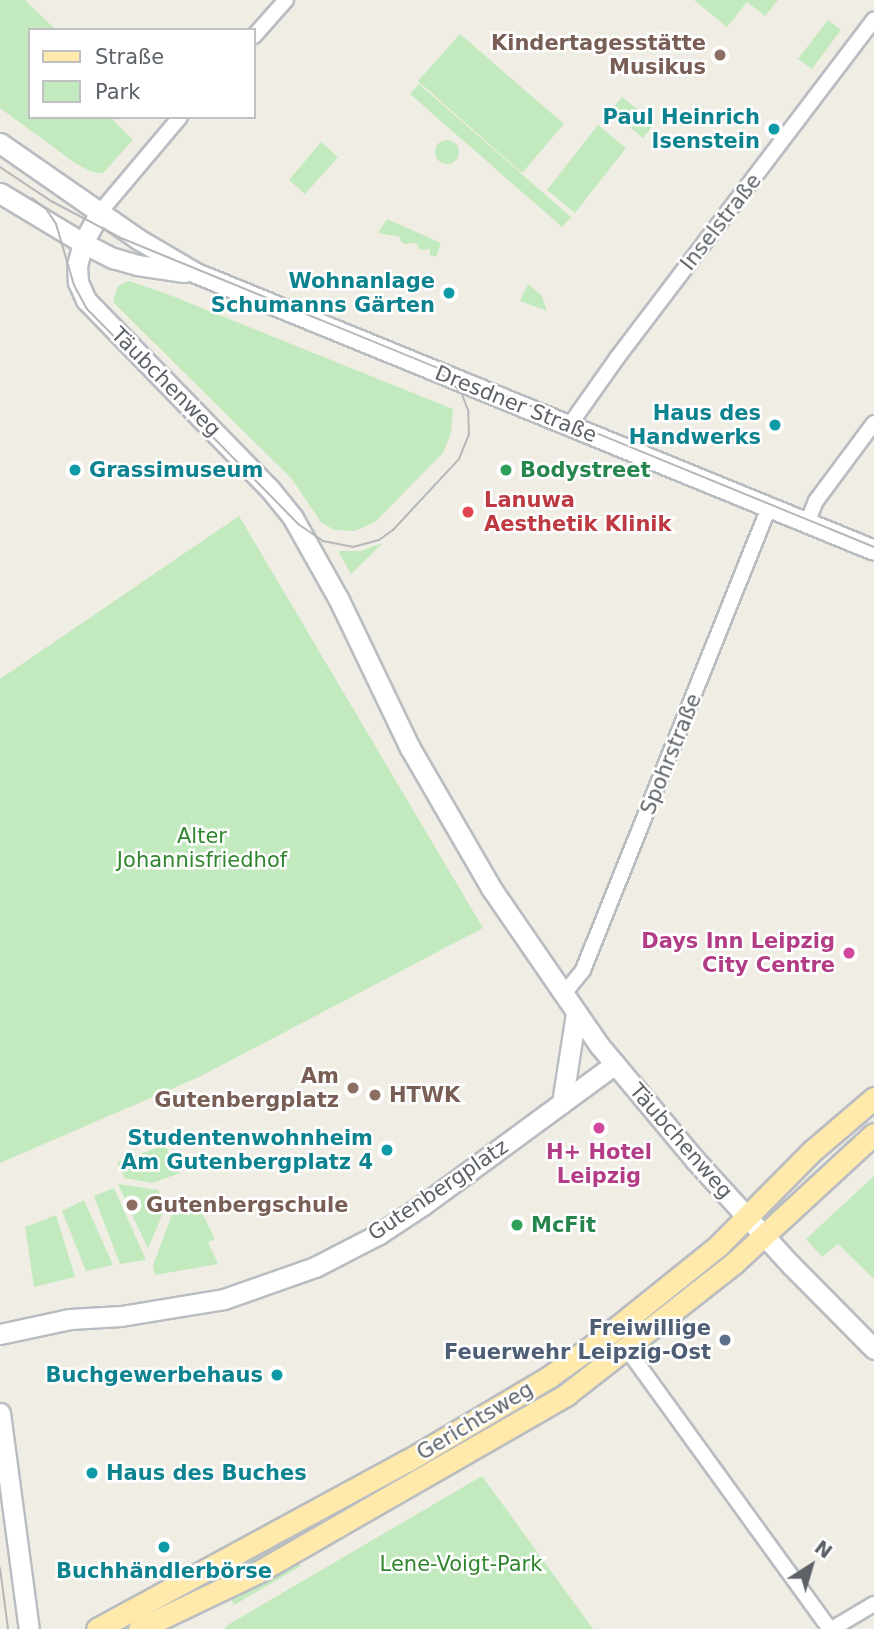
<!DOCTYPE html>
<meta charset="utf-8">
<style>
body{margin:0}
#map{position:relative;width:874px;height:1629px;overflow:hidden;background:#f0ede4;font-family:"DejaVu Sans",sans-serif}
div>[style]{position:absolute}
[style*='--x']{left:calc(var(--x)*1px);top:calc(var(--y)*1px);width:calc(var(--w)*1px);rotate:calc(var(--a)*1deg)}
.green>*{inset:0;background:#c3eabe}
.round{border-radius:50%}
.roads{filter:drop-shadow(2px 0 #b9bdc2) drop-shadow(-2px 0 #b9bdc2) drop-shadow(0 2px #b9bdc2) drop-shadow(0 -2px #b9bdc2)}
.street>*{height:14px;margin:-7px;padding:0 7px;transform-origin:7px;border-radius:7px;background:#fff}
.secondary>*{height:19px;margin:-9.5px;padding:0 9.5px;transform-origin:9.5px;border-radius:9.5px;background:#fff}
.primary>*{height:21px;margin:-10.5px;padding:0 10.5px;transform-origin:10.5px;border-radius:10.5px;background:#ffe9ab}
.tram>*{height:2px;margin:-1px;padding:0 1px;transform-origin:1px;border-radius:1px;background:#b6b7b8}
.dots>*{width:19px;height:19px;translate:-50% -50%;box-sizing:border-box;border:4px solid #fff;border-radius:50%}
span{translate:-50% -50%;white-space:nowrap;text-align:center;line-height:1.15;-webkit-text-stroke:5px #fff;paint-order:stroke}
.education-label{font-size:21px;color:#785e54;font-weight:700}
.right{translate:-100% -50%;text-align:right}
.left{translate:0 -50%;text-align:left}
.culture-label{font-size:21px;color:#0d838f;font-weight:700}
.street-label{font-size:21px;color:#5c6267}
.leisure-label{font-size:21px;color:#27864d;font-weight:700}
.health-label{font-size:21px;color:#be3a42;font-weight:700}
.park-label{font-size:21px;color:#30862c}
.hotel-label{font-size:21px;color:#b23c85;font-weight:700}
.service-label{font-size:21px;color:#4e5e75;font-weight:700}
.legend{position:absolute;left:28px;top:28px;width:228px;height:91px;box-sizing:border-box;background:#fff;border:2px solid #bec0c2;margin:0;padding:9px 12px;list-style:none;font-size:21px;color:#5c6267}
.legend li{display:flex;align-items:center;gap:14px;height:35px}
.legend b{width:35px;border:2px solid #bec0c2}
.north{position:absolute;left:776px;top:1531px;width:70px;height:70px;-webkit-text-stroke:5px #fff;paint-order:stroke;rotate:37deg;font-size:19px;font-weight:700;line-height:28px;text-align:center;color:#5c6267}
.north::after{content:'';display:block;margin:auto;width:24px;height:32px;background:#5c6267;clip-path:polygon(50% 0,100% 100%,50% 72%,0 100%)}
</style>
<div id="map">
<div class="green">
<div style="clip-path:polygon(0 0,25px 0,56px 30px,30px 30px,30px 117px,110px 117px,133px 140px,103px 173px,92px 172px,75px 163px,0 108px)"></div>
<div style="clip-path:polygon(694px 0,778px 0,765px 16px,747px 2px,727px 27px)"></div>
<div style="clip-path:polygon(828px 20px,841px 30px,812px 69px,798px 59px)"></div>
<div style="clip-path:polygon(460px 34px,564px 124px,522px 173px,418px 81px)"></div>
<div style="clip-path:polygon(419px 84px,571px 217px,562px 227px,410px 94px)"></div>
<div style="clip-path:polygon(622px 97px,655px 123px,643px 138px,610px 112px)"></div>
<div style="clip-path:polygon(598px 125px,626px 148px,575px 213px,547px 190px)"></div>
<div class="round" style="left:435px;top:140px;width:24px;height:24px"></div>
<div style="clip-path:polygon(321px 142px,338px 157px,305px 194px,289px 180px)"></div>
<div style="clip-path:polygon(387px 219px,441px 243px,436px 257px,430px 255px,430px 249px,420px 250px,416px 243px,406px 244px,401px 242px,400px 237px,378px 233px)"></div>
<div style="clip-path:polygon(129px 281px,167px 294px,453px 409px,451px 433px,443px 453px,375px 522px,355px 531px,334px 530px,321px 522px,291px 478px,113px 302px,118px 286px)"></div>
<div style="clip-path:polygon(528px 284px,542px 296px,547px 311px,520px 301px)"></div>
<div style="clip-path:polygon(239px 516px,483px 928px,199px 1077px,0 1163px,0 679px)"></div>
<div style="clip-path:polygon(383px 543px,351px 574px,338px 551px,360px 551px)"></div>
<div style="clip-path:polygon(165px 1145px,180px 1173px,152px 1183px,125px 1178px,117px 1162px)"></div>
<div style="clip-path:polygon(874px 1176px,874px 1279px,838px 1244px,822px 1257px,806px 1239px)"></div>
<div style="clip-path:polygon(118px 1184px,158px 1190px,166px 1205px,148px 1249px)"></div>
<div style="clip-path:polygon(114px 1188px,146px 1260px,120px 1264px,94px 1196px)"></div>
<div style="clip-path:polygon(84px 1200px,113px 1265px,86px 1271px,62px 1211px)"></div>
<div style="clip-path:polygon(197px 1203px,215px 1239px,208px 1242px,218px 1264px,155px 1275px,153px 1266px,172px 1214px)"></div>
<div style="clip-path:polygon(56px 1215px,75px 1277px,34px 1287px,25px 1227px)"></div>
<div style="clip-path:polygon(647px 1314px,652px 1319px,561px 1387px,417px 1470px,414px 1465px)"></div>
<div style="clip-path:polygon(404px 1470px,407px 1475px,257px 1562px,203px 1586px,201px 1584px)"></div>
<div style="clip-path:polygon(482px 1476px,593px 1629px,225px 1629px,226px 1626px)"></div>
<div style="clip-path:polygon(297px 1561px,301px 1566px,234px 1605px,229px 1595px)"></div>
</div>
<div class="roads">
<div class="street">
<div style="--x:254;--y:36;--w:48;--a:-48.4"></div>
<div style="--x:100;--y:212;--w:124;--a:-49.9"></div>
<div style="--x:569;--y:426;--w:83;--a:-54.8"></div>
<div style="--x:617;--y:358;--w:425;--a:-52.8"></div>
<div style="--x:807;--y:523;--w:24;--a:-68"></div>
<div style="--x:816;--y:501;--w:97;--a:-53.4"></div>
<div style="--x:563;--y:995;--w:32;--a:-51"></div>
<div style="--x:583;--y:970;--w:499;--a:-68.1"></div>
<div style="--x:627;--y:1349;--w:346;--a:54.1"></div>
<div style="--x:832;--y:1629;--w:49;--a:-30.8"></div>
</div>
<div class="secondary">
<div style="--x:0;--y:143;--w:168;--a:34.8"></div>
<div style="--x:138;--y:239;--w:67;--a:30.4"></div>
<div style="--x:196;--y:273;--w:732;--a:22.22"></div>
<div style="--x:0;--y:193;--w:97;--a:31.1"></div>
<div style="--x:83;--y:243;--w:34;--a:27"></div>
<div style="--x:113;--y:258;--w:25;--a:16"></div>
<div style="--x:137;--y:265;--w:48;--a:8.5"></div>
<div style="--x:100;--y:212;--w:35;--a:119"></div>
<div style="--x:83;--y:243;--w:23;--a:105"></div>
<div style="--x:77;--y:265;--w:17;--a:87"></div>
<div style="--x:78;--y:282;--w:20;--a:66"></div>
<div style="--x:86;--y:300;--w:262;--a:45.8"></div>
<div style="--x:269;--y:488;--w:38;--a:51"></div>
<div style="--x:293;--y:518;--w:94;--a:60.7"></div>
<div style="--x:339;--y:600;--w:164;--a:64.4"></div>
<div style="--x:410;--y:748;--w:162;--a:59.9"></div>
<div style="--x:491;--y:888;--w:191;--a:55.5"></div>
<div style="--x:599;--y:1045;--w:150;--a:50.1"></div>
<div style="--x:695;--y:1160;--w:142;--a:47.6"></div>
<div style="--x:791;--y:1265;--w:118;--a:45.3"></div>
<div style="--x:562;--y:1103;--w:90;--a:-81.1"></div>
<div style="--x:0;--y:1334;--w:72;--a:-12.1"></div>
<div style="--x:70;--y:1319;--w:51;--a:-3.4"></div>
<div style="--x:121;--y:1316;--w:104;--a:-9.4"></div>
<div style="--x:224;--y:1299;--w:96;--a:-19.4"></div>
<div style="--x:315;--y:1267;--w:72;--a:-27.3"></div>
<div style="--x:379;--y:1234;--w:53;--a:-33.4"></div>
<div style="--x:423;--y:1205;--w:238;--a:-36.3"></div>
<div style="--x:0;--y:1413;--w:218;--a:82.4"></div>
</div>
<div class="primary">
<div style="--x:97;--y:1629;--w:353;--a:-28.5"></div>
<div style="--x:407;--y:1461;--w:165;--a:-30.6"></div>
<div style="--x:549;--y:1377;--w:70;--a:-35.7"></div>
<div style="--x:606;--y:1336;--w:145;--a:-38.8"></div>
<div style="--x:719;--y:1245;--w:132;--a:-45.3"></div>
<div style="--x:812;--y:1151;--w:82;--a:-40.5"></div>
<div style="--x:139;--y:1629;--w:132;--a:-25.6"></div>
<div style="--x:258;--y:1572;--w:357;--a:-29.9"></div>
<div style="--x:567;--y:1394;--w:212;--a:-38.1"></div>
<div style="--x:734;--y:1263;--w:190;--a:-42.7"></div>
</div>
</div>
<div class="tram">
<div style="--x:0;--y:167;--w:61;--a:33.7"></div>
<div style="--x:51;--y:201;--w:79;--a:27.9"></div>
<div style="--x:121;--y:238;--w:814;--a:22.31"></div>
<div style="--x:32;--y:198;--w:18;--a:38"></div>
<div style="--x:46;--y:209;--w:18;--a:56"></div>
<div style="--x:56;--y:224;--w:64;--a:73.6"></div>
<div style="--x:74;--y:285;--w:27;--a:62"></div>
<div style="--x:87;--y:309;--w:301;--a:45.5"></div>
<div style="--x:298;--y:524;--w:30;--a:34"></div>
<div style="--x:323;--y:541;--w:31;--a:11"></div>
<div style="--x:353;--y:547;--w:27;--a:-15"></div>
<div style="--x:379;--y:540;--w:17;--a:-36"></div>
<div style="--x:393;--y:530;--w:97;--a:-47.1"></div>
<div style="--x:459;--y:459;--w:27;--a:-68"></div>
<div style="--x:469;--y:434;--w:24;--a:-92"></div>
<div style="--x:468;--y:410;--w:19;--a:-111"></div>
<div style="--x:461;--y:392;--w:26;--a:-137"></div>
<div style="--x:0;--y:1568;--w:62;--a:82.5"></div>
</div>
<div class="dots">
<div style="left:720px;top:55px;background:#8d6e63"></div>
<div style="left:774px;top:129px;background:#0f9aa8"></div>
<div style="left:449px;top:293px;background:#0f9aa8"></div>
<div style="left:775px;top:425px;background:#0f9aa8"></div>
<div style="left:75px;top:470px;background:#0f9aa8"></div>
<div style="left:506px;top:470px;background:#2e9e5b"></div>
<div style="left:468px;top:512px;background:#e0444e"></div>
<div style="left:849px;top:953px;background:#d1479c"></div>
<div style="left:353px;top:1088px;background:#8d6e63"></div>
<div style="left:375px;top:1095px;background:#8d6e63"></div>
<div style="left:599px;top:1128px;background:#d1479c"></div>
<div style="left:387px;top:1150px;background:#0f9aa8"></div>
<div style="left:132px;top:1205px;background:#8d6e63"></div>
<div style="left:517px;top:1225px;background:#2e9e5b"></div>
<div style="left:725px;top:1340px;background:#5c6f8a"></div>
<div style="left:277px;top:1375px;background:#0f9aa8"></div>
<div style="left:92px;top:1473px;background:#0f9aa8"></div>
<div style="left:164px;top:1547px;background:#0f9aa8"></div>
</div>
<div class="education-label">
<span class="right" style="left:706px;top:55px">Kindertagesstätte<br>Musikus</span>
<span class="right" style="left:339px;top:1088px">Am<br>Gutenbergplatz</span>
<span class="left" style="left:389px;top:1095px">HTWK</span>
<span class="left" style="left:146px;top:1205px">Gutenbergschule</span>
</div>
<div class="culture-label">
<span class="right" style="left:760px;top:129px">Paul Heinrich<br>Isenstein</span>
<span class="right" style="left:435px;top:293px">Wohnanlage<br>Schumanns Gärten</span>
<span class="right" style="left:761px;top:425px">Haus des<br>Handwerks</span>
<span class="left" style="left:89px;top:470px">Grassimuseum</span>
<span class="right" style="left:373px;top:1150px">Studentenwohnheim<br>Am Gutenbergplatz 4</span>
<span class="right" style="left:263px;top:1375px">Buchgewerbehaus</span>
<span class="left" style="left:106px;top:1473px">Haus des Buches</span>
<span style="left:164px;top:1571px">Buchhändlerbörse</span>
</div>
<div class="street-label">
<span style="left:721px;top:222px;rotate:-52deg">Inselstraße</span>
<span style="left:166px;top:382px;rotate:45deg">Täubchenweg</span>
<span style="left:516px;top:404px;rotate:22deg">Dresdner Straße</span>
<span style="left:671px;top:754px;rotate:-68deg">Spohrstraße</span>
<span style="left:681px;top:1141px;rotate:49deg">Täubchenweg</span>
<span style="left:438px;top:1190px;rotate:-34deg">Gutenbergplatz</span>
<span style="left:475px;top:1421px;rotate:-31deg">Gerichtsweg</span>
</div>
<div class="leisure-label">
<span class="left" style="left:520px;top:470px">Bodystreet</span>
<span class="left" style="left:531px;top:1225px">McFit</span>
</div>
<div class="health-label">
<span class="left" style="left:484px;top:512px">Lanuwa<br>Aesthetik Klinik</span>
</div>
<div class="park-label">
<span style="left:202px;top:848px">Alter<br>Johannisfriedhof</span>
<span style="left:461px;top:1564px">Lene-Voigt-Park</span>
</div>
<div class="hotel-label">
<span class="right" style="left:835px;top:953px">Days Inn Leipzig<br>City Centre</span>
<span style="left:599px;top:1164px">H+ Hotel<br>Leipzig</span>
</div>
<div class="service-label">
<span class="right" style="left:711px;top:1340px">Freiwillige<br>Feuerwehr Leipzig-Ost</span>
</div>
<ul class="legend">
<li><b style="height:9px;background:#ffe9ab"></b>Straße</li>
<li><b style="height:19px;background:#c3eabe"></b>Park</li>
</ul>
<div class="north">N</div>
</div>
